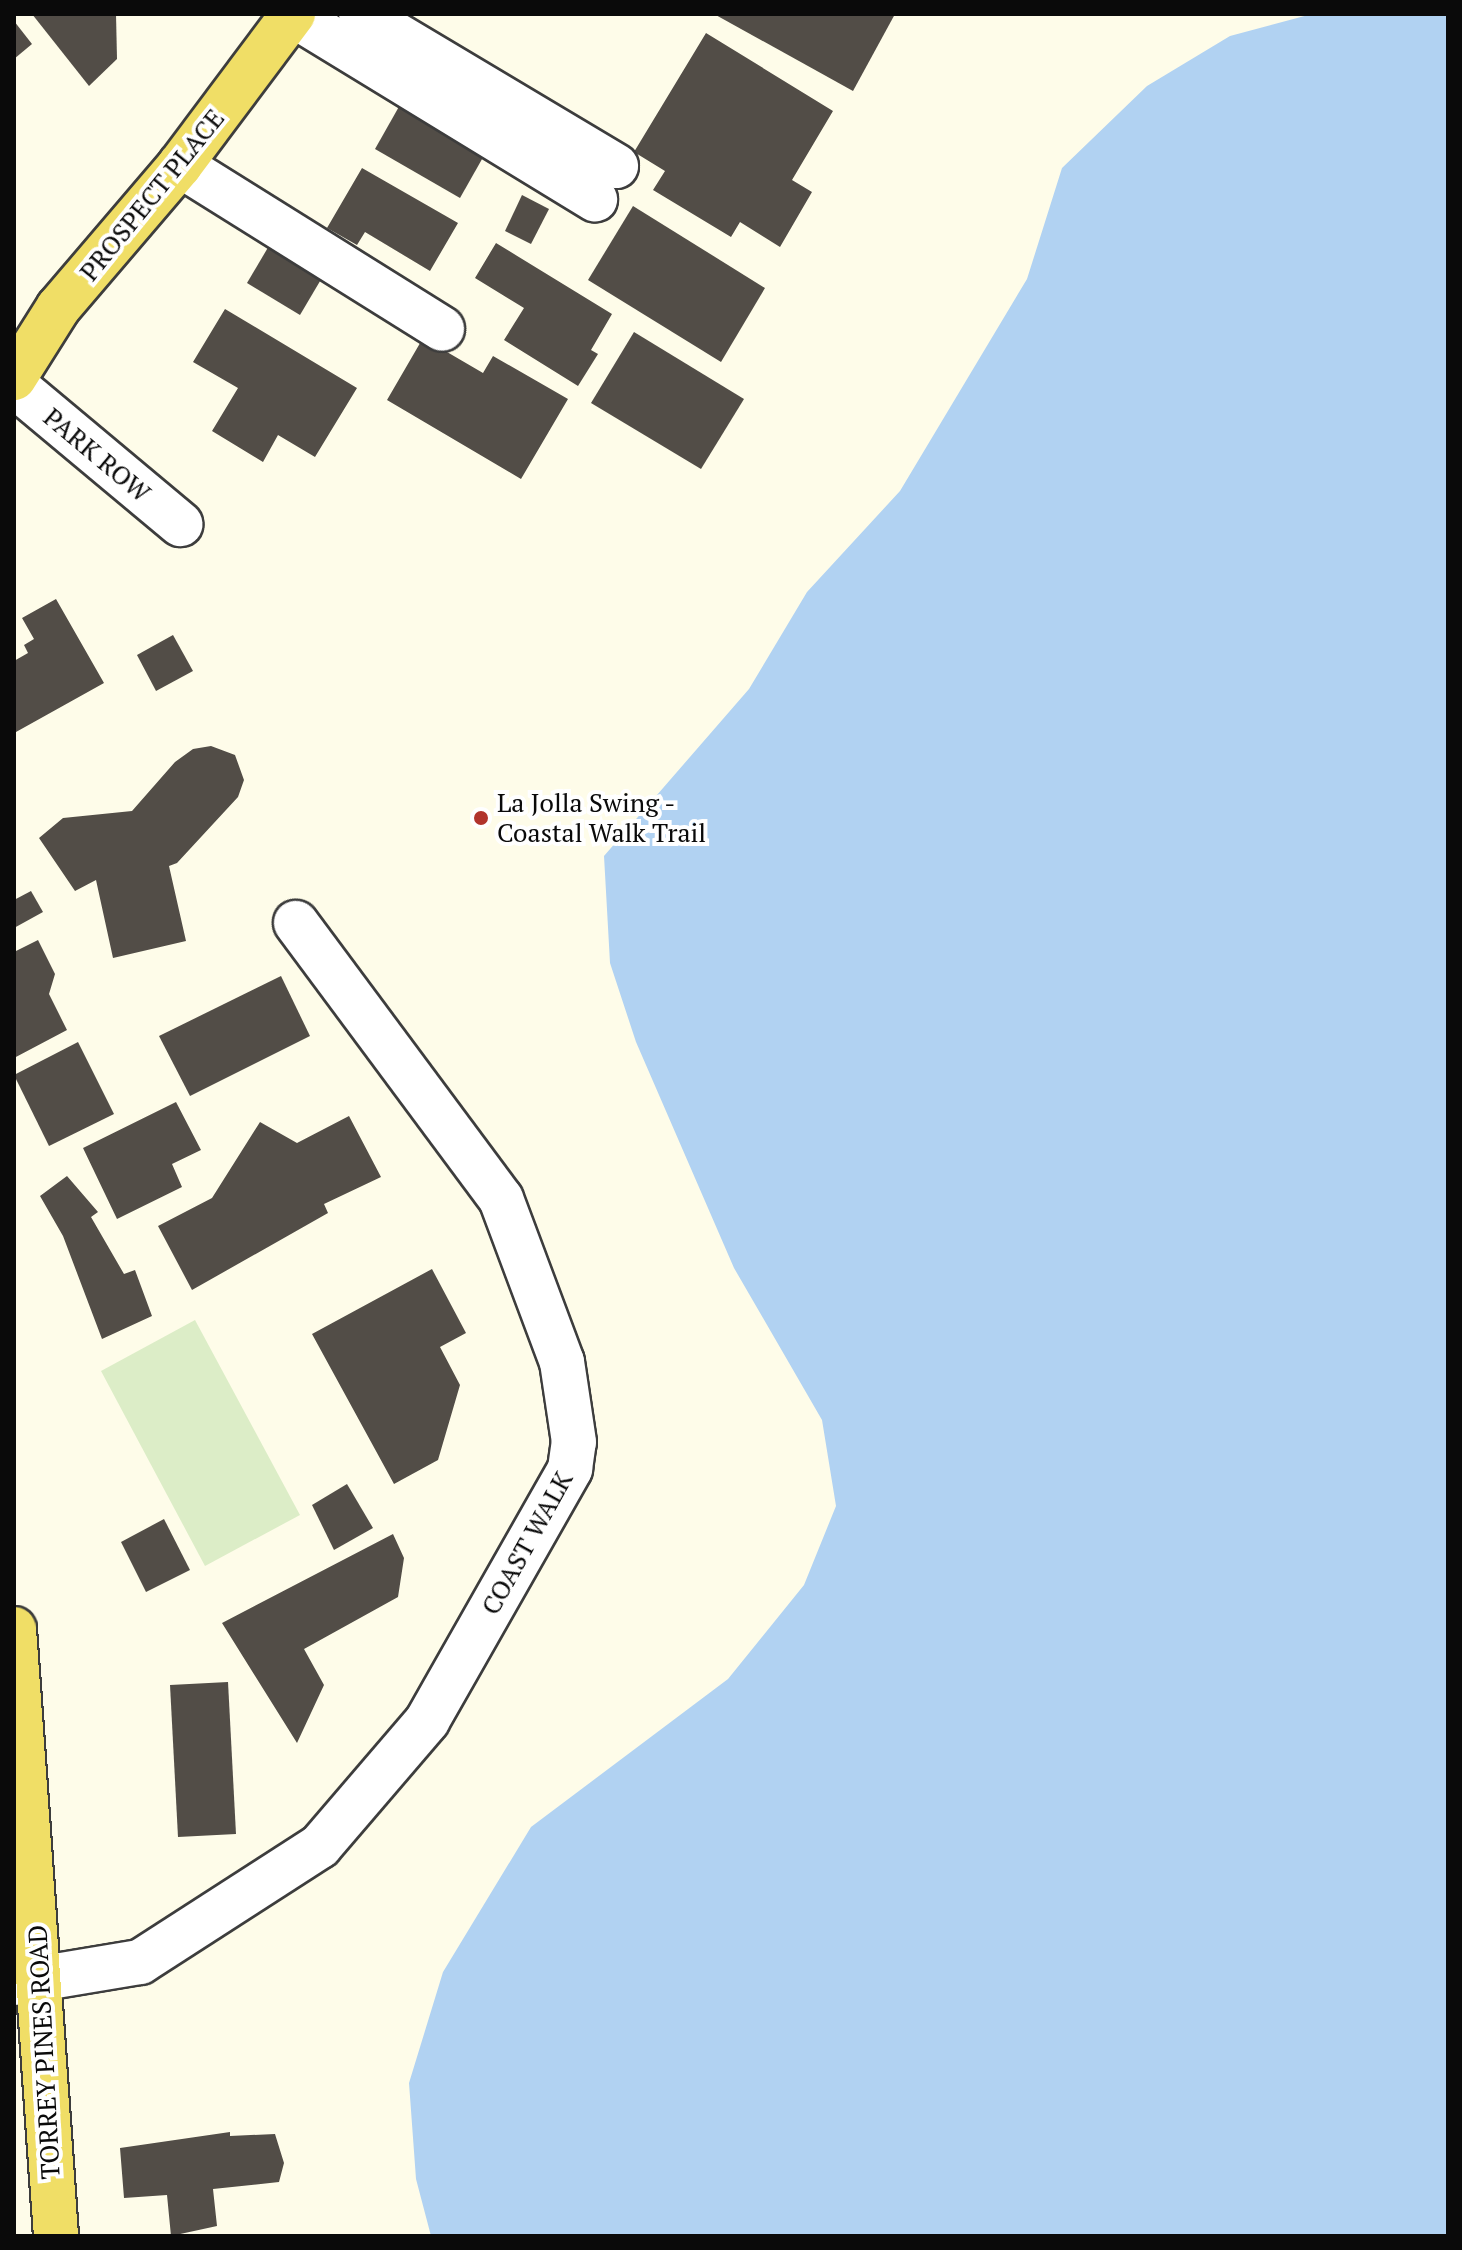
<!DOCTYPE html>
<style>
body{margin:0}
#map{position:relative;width:1462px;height:2250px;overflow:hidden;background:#fefce9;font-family:"PT Serif",serif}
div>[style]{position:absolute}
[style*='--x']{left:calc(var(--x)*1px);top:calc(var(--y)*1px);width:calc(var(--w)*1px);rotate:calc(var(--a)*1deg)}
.pitch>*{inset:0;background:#dcedc7}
.water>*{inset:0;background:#b1d2f2}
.building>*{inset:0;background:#524d47}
.roads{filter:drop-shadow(2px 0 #3d3d3d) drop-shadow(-2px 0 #3d3d3d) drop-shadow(0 2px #3d3d3d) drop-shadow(0 -2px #3d3d3d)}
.minor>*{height:44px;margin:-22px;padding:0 22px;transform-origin:22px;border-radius:22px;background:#fff}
.major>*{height:44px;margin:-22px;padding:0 22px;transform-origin:22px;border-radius:22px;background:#f0de66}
.dots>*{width:22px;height:22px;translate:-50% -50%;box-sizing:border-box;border:4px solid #fff;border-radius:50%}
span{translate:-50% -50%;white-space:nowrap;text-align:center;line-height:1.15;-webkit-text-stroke:8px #fff;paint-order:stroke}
.street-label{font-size:26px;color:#0a0a0a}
.poi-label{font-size:26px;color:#0a0a0a}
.left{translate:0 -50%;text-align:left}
.frame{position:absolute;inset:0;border:16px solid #0a0a0a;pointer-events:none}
</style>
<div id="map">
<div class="pitch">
<div style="clip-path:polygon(195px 1320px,300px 1515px,205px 1566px,101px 1371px)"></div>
</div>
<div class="water">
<div style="clip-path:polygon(1312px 14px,1448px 14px,1448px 2236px,431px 2236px,416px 2179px,409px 2083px,443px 1972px,531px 1827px,728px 1679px,804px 1585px,836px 1506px,822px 1420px,734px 1268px,636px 1042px,610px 963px,604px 856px,749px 689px,807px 592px,900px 491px,1027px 279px,1062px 168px,1147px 86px,1230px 36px)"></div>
</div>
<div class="building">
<div style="clip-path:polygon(32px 14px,116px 14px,117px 59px,89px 86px)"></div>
<div style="clip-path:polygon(714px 14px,895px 14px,853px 91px)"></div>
<div style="clip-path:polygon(14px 21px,32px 44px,14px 59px)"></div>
<div style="clip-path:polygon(706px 33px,833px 111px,792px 180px,812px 192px,780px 247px,740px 222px,731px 237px,653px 190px,665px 171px,634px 152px)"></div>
<div style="clip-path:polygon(405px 96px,490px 145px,460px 198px,375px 149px)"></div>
<div style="clip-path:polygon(362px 168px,458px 223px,430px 271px,365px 232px,357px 245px,327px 228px)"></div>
<div style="clip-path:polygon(522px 195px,549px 209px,531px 244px,505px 231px)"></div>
<div style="clip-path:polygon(633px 206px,765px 288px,721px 362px,588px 280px)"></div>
<div style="clip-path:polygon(273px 239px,326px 271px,300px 315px,247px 283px)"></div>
<div style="clip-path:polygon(496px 243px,612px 314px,591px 350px,598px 354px,578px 386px,504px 340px,524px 308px,475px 278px)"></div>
<div style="clip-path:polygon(225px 309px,357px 388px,315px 457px,278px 435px,263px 462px,212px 431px,238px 388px,193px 362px)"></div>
<div style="clip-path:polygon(634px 332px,744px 399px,701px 469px,591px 403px)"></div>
<div style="clip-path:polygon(423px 338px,483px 373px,493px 356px,568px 399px,521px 479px,387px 400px)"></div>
<div style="clip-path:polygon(56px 599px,104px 683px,16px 732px,14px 661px,28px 653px,24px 645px,34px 639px,22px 618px)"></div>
<div style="clip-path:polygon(173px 635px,193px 671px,156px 691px,137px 655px)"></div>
<div style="clip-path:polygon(211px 746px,235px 755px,244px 780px,238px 797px,177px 863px,169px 866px,186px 941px,113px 958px,96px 880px,75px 891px,39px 838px,63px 818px,132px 811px,175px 762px,193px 749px)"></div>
<div style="clip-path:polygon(31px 891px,43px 912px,14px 928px,14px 900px)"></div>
<div style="clip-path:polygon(38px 940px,55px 974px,49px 994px,67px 1030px,14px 1058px,14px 952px)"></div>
<div style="clip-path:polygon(281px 976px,310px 1036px,190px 1096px,159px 1036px)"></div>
<div style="clip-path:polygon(78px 1042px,114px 1114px,49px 1146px,14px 1075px)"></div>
<div style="clip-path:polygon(176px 1102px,201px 1150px,172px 1164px,182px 1187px,117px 1219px,83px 1148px)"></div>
<div style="clip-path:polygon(349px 1116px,381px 1177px,324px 1204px,328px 1213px,192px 1290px,158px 1226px,212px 1198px,260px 1122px,297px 1143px)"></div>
<div style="clip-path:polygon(67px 1176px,98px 1212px,91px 1217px,124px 1274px,135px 1270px,152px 1316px,102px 1339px,63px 1236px,40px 1196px)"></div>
<div style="clip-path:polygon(432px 1269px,466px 1333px,440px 1347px,460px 1385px,438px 1460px,394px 1484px,312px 1334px)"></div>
<div style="clip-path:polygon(347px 1484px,373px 1528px,334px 1550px,312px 1505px)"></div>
<div style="clip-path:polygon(164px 1519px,190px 1570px,146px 1592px,121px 1542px)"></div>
<div style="clip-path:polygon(393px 1534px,404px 1558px,398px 1597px,304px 1649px,324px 1685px,297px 1743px,222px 1623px)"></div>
<div style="clip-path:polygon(228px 1682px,236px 1834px,178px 1837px,170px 1685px)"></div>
<div style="clip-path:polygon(230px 2132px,230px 2136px,275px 2134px,284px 2163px,279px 2182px,213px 2189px,217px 2226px,171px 2236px,167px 2195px,124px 2198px,120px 2148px)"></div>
</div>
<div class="roads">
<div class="minor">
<div style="--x:361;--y:14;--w:297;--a:30.8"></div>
<div style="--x:293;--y:15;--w:354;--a:31.4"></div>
<div style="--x:180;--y:165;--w:309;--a:32"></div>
<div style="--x:14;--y:385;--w:217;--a:39.9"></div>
<div style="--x:14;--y:1983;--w:128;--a:-9.5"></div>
<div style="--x:140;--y:1962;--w:214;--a:-32.8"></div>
<div style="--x:320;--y:1846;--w:165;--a:-49.4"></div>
<div style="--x:427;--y:1721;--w:290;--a:-60.4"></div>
<div style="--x:570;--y:1469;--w:27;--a:-82"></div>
<div style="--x:574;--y:1442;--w:81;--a:-98.5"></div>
<div style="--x:562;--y:1362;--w:174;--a:-110.5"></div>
<div style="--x:501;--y:1199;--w:344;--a:-126.6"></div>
</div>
<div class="major">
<div style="--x:14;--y:378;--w:83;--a:-57.8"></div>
<div style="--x:58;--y:308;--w:188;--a:-49.5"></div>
<div style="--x:180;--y:165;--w:189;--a:-53.2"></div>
<div style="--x:14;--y:1629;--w:608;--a:86.04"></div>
</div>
</div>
<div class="dots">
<div style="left:481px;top:818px;background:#b1342c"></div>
</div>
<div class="street-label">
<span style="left:152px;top:195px;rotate:-51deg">PROSPECT PLACE</span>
<span style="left:97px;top:455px;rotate:40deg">PARK ROW</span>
<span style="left:527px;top:1543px;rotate:-61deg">COAST WALK</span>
<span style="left:44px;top:2052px;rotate:-93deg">TORREY PINES ROAD</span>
</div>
<div class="poi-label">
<span class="left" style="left:497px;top:818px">La Jolla Swing -<br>Coastal Walk Trail</span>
</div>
<div class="frame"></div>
</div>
